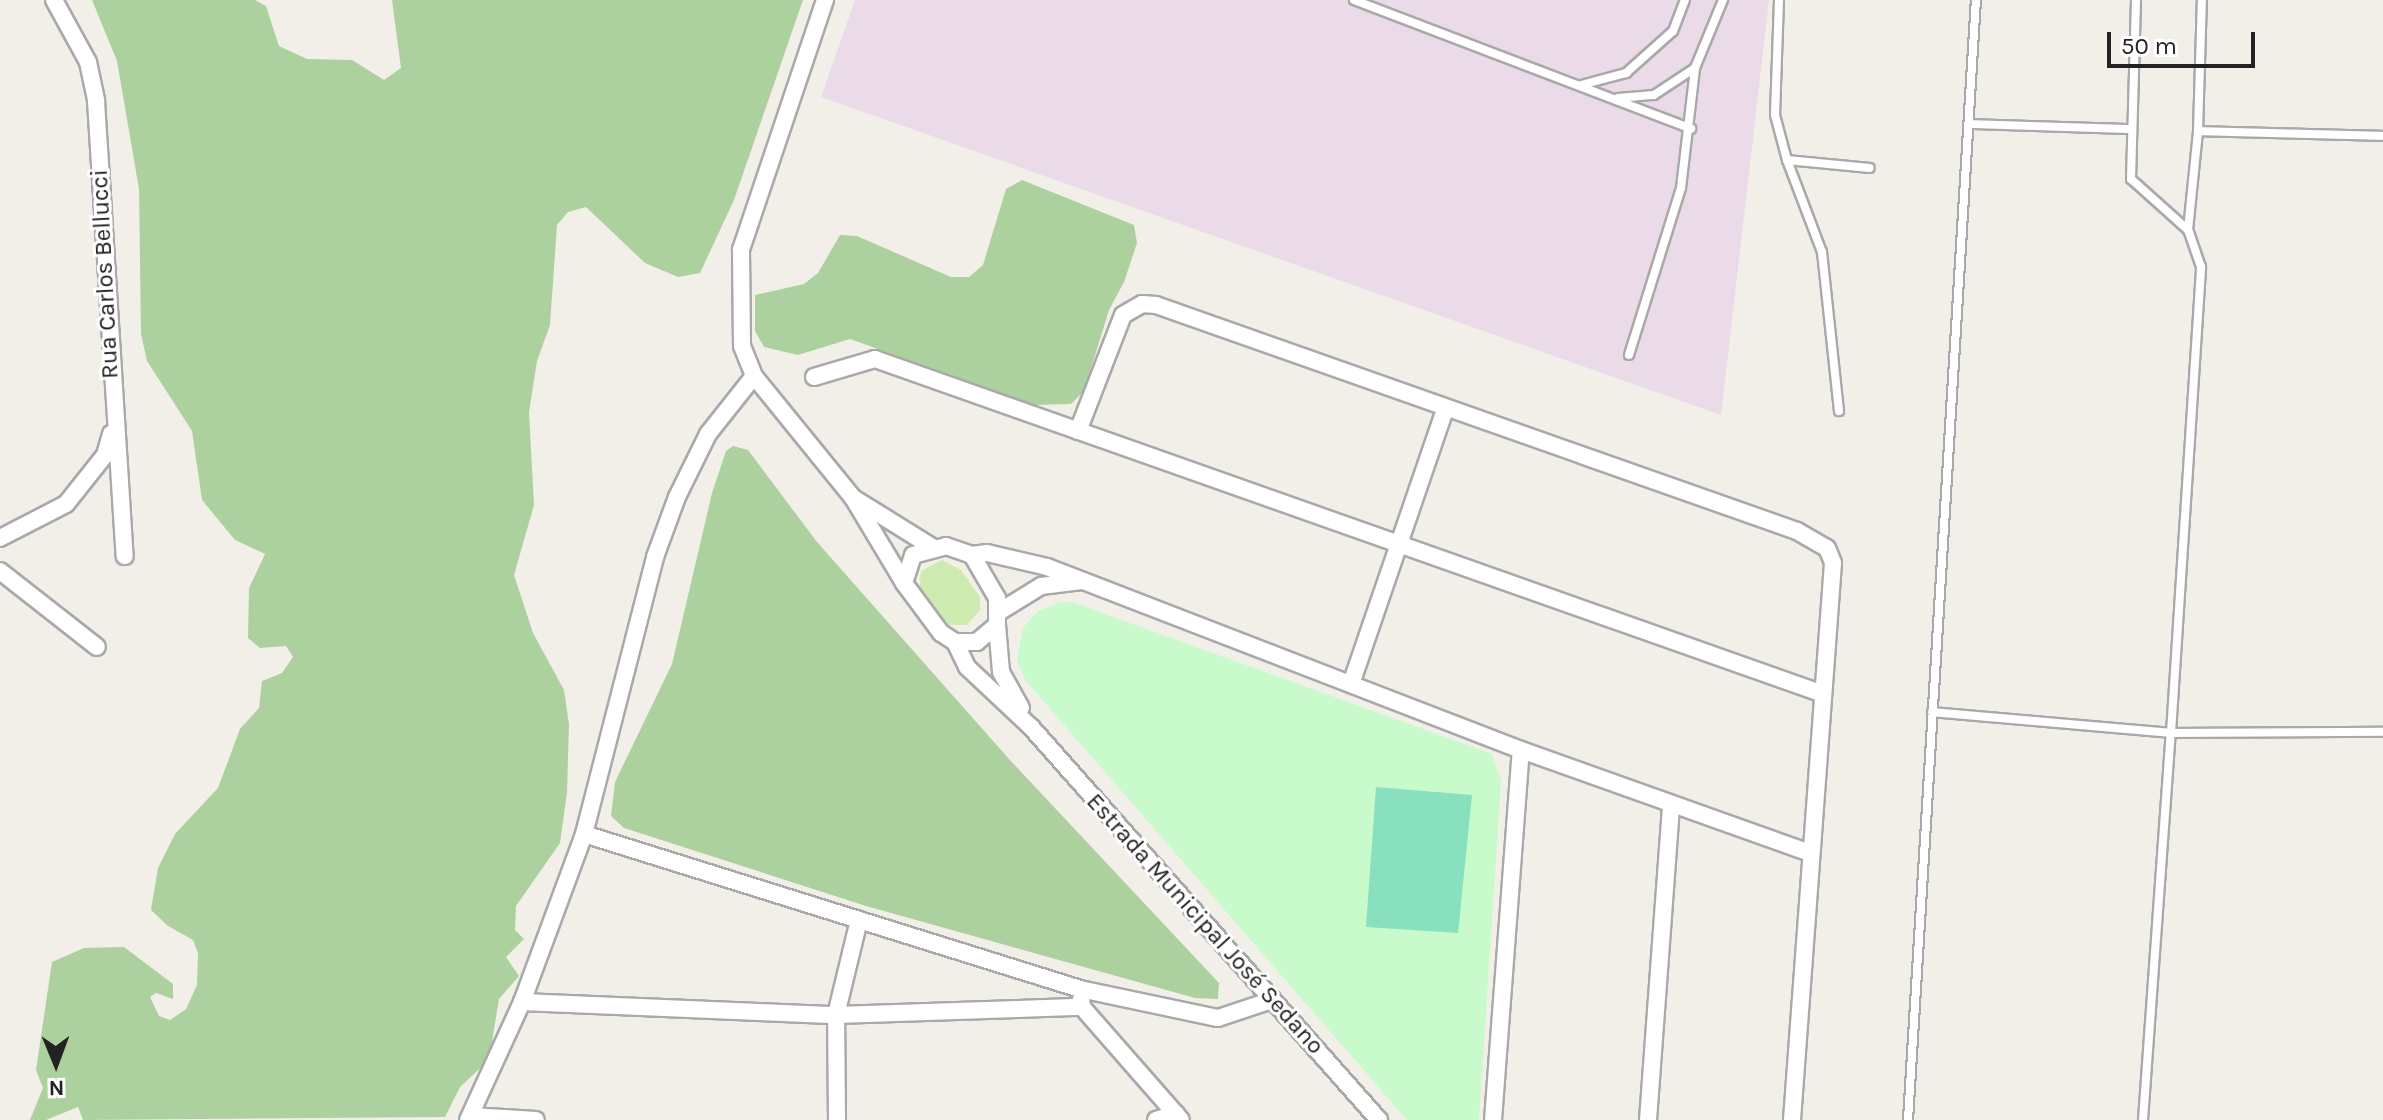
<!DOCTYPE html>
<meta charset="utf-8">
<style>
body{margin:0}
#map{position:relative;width:2383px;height:1120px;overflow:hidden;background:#f2efe9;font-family:Karla,sans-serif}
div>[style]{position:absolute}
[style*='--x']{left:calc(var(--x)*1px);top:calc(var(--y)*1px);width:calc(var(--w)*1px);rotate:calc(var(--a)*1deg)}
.industrial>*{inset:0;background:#ebdbe8}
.grass>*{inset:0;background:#cdebb0}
.forest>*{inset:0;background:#add19e}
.park>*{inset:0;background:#c8facc}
.pitch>*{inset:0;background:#88e0be}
.roads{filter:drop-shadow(2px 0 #a9a9a9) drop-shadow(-2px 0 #a9a9a9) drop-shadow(0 2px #a9a9a9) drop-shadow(0 -2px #a9a9a9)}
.lane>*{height:8px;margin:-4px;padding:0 4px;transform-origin:4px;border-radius:4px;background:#fff}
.street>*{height:16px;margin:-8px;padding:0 8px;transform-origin:8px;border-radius:8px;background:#fff}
span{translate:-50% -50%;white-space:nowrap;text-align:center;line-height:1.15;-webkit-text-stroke:6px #fff;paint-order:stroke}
.street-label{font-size:24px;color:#222}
.north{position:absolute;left:16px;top:1024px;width:80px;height:80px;-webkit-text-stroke:6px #fff;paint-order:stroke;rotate:179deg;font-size:22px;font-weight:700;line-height:32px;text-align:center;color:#222}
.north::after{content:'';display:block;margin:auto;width:28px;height:36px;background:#222;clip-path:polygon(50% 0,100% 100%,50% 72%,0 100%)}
.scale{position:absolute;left:2107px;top:32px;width:148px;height:36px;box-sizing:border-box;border:4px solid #222;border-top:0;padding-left:10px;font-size:24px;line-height:28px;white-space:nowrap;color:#222;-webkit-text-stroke:6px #fff;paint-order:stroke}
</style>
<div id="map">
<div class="industrial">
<div style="clip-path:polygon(855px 0,1769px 0,1721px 415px,821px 97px)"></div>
</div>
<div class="grass">
<div style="clip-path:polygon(942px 560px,961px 570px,980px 597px,980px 610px,967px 625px,949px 625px,919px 593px,921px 571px)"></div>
</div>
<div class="forest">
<div style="clip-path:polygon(92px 0,255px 0,266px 6px,279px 46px,307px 59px,352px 60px,384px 80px,401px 68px,392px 0,803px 0,734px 200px,700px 273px,678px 277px,645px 263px,586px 207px,568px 212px,557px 225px,550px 325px,537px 361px,529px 412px,534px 505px,514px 575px,533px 633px,564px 690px,569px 724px,567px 793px,560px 843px,516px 906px,515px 930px,524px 939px,506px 957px,519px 976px,499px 999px,489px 1060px,460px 1087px,445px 1117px,83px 1120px,78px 1107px,46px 1120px,30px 1120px,43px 1088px,36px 1070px,52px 962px,84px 948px,124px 947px,173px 984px,173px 999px,156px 993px,150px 997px,159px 1016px,170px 1020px,186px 1009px,197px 985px,198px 953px,193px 940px,168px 926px,151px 910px,158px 868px,175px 834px,218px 788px,240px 729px,259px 708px,262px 681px,282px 673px,293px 657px,286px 646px,260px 648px,248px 638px,249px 588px,265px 554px,235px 540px,202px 500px,192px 431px,147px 361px,141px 334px,139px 189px,117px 61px)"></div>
<div style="clip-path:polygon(1022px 180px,1134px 225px,1137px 243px,1124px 282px,1109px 310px,1084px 391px,1071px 404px,1035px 405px,850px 339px,798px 355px,764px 347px,755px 331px,755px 295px,804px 284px,818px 273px,840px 235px,857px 236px,951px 277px,969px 277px,983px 265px,1006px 189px)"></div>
<div style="clip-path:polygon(733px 446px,748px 450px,817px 542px,1009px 759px,1219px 983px,1218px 999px,1195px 998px,866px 906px,624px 828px,611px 816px,615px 782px,672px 664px,712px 493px,726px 451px)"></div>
</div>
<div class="park">
<div style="clip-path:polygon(1060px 602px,1072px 602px,1492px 754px,1501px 781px,1479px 1120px,1407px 1120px,1026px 681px,1017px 660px,1023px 628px,1038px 611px)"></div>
</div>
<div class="pitch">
<div style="clip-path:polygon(1376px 787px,1472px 795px,1458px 933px,1366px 927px)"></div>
</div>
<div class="roads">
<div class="lane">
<div style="--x:1354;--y:0;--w:361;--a:20.9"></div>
<div style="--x:1779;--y:0;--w:115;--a:92"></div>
<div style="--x:1775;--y:115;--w:47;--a:75.1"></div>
<div style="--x:1787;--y:160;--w:83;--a:5.5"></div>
<div style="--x:1581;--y:85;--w:47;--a:-14.9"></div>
<div style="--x:1626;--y:73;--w:63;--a:-41.8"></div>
<div style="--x:1673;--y:31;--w:33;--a:-69"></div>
<div style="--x:1618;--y:98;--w:36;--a:-5"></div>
<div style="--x:1654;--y:95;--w:49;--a:-33.4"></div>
<div style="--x:1695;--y:68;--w:74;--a:-67.6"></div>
<div style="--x:1970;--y:124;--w:161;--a:1.8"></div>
<div style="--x:2198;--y:131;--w:131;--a:-88.3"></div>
<div style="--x:1787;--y:160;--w:98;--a:69.2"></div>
<div style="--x:1822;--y:252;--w:160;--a:83.9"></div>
<div style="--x:2188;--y:230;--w:100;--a:-84.2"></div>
<div style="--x:2198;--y:131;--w:185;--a:1.5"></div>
<div style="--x:1629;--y:355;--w:175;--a:-72.7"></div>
<div style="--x:1681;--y:188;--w:121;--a:-83.3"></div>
<div style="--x:1932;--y:712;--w:240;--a:5"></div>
<div style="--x:2171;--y:733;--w:467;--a:-86.3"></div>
<div style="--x:2201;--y:267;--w:39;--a:-109"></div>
<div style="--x:2188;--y:230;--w:76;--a:-138.2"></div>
<div style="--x:2131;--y:179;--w:179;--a:-88.4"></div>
<div style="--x:1908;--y:1120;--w:1122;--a:-86.53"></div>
<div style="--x:2143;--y:1120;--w:388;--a:-85.9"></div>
<div style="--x:2171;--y:733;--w:212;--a:-0.3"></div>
</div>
<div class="street">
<div style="--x:54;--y:0;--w:71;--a:61.3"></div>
<div style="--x:88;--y:62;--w:40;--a:78"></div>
<div style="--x:96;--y:101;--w:456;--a:86.4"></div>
<div style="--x:825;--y:0;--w:264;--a:108.6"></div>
<div style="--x:741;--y:250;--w:96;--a:89.4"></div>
<div style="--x:742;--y:346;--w:32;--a:68"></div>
<div style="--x:754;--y:376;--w:157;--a:50.9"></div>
<div style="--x:853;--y:498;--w:99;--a:59"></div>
<div style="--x:814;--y:377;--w:64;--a:-16.4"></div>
<div style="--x:875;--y:359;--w:1005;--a:19.46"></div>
<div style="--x:1078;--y:431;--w:124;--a:-68.8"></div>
<div style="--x:1123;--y:315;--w:22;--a:-30"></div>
<div style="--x:1142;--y:304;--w:14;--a:4"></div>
<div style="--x:1156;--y:305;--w:680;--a:19.42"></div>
<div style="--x:1797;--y:531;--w:34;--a:30"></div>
<div style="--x:1827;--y:548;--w:16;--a:68"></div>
<div style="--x:1833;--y:563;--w:559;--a:94.21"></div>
<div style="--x:855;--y:499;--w:91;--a:31.9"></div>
<div style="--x:0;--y:538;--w:74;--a:-27.3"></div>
<div style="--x:66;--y:504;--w:63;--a:-51.5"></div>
<div style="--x:105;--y:455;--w:22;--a:-74"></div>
<div style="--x:946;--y:546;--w:28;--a:19"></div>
<div style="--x:972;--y:555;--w:50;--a:59.8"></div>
<div style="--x:997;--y:598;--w:27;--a:90"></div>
<div style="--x:997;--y:625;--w:26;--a:140"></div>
<div style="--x:977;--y:642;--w:22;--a:180"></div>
<div style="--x:955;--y:642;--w:17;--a:-147"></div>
<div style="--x:941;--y:633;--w:62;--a:-126.5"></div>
<div style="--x:904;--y:583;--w:29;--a:-72"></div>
<div style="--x:913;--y:555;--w:34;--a:-15"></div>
<div style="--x:972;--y:555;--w:15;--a:-8"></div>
<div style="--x:987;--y:553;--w:62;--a:13.1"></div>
<div style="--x:1047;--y:567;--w:508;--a:21.11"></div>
<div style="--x:1521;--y:750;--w:307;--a:19.6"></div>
<div style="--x:0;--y:571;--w:123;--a:38.1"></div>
<div style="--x:999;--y:612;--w:49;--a:-31.8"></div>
<div style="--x:1041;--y:586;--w:39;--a:-7"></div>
<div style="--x:997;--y:625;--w:47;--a:85.1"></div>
<div style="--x:1001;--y:672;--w:41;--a:60.9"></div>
<div style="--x:955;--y:642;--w:28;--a:64"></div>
<div style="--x:967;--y:667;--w:88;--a:43.2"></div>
<div style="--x:1031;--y:727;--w:525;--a:48.48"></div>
<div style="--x:1351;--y:684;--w:290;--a:-71.1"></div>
<div style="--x:584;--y:834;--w:520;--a:17.35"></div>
<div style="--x:1080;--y:989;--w:141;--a:11.9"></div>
<div style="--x:1218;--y:1018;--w:57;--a:-18.4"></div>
<div style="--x:1081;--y:999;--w:8;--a:83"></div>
<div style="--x:1082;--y:1007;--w:150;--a:48.8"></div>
<div style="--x:522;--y:1002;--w:314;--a:2.4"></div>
<div style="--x:836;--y:1015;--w:246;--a:-1.9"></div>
<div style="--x:471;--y:1116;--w:65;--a:3.5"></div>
<div style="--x:468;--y:1120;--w:130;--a:-65.4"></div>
<div style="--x:522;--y:1002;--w:179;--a:-69.7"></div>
<div style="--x:584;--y:834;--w:286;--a:-75.6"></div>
<div style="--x:655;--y:557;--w:64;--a:-69.9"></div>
<div style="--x:677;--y:497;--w:70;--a:-63.8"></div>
<div style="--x:708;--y:434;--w:74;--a:-51.6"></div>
<div style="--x:837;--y:1120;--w:105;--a:-90.5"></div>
<div style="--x:836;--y:1015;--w:98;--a:-76.4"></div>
<div style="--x:1156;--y:1120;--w:21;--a:-17"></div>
<div style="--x:1493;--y:1120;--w:371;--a:-85.7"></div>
<div style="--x:1648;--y:1120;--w:317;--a:-85.8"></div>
</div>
</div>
<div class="street-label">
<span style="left:105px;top:274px;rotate:-93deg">Rua Carlos Bellucci</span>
<span style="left:1205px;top:924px;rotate:48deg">Estrada Municipal José Sedano</span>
</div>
<div class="north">N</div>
<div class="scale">50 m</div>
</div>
